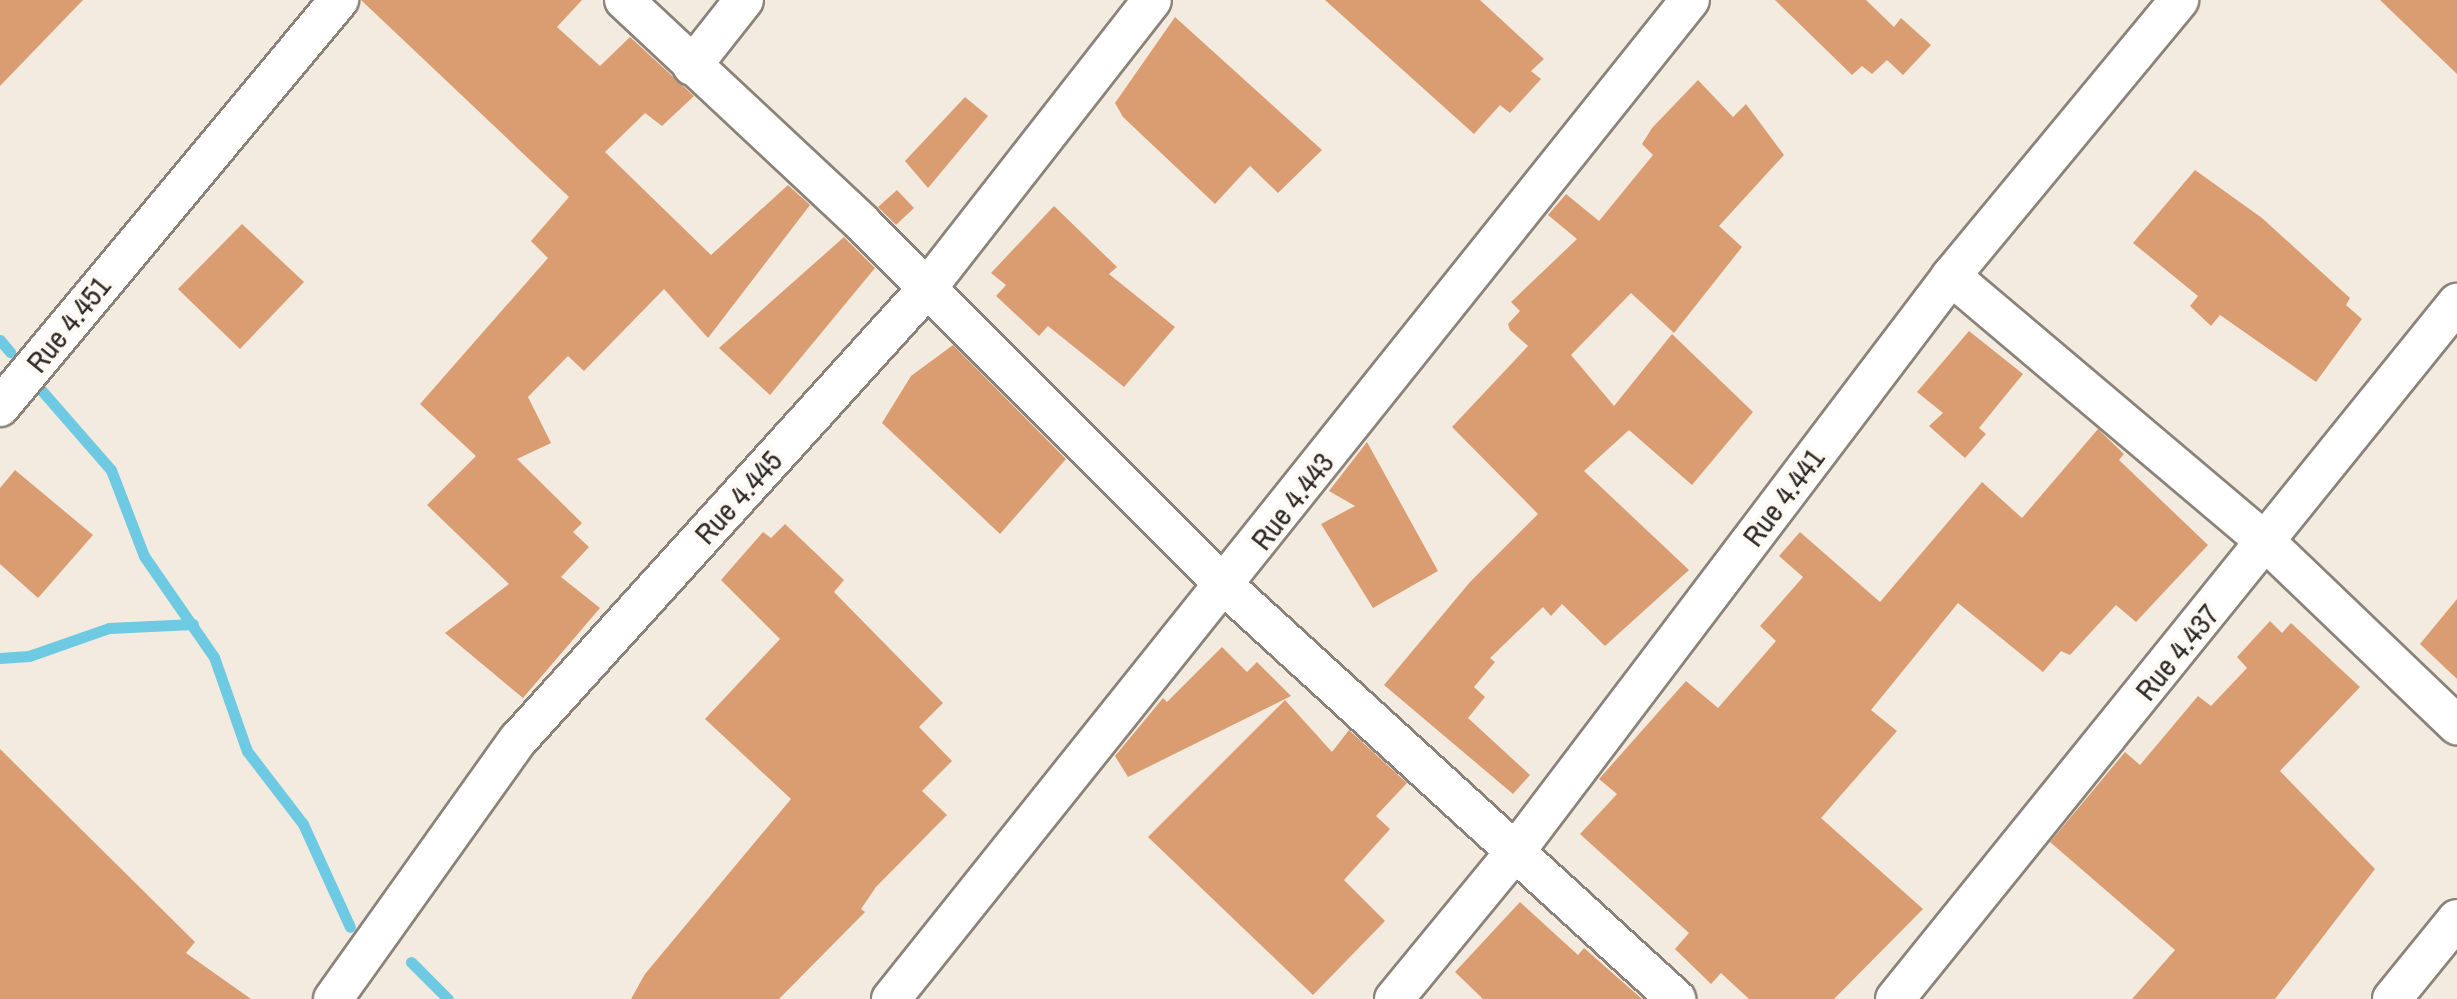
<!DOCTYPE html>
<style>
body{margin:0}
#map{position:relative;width:2457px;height:999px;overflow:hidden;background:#f4ebe0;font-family:"Archivo Narrow",sans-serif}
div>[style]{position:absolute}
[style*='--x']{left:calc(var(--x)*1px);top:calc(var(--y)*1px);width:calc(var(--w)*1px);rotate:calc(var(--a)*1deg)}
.stream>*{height:11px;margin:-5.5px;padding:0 5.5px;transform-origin:5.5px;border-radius:5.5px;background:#6ec9e2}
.building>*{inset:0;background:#da9d71}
.roads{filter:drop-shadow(2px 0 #8b8379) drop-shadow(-2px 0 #8b8379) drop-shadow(0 2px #8b8379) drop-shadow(0 -2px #8b8379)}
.minor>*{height:38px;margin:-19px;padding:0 19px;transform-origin:19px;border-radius:19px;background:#fff}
span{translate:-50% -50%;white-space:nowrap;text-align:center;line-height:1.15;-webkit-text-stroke:8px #fef9f2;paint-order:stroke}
.street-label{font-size:30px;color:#2e2a26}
</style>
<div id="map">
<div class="stream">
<div style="--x:0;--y:340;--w:16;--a:50"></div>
<div style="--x:36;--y:384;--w:114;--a:48.9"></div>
<div style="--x:111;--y:470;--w:92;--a:69"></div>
<div style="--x:144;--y:556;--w:123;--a:55.3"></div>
<div style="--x:214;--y:657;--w:100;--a:70.7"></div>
<div style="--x:247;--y:751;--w:92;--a:52.5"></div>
<div style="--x:303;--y:824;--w:113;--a:65.5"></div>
<div style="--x:0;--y:658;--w:29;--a:-4"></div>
<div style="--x:29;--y:656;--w:85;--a:-19.3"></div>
<div style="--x:109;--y:628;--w:84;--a:-2.7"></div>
<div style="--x:411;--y:962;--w:52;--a:45"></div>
</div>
<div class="building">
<div style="clip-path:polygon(0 0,83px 0,0 86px)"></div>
<div style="clip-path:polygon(361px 0,582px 0,557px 27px,600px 66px,630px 37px,694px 96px,662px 126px,645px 113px,605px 152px,711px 255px,788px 185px,810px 205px,708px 338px,664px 289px,584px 371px,568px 356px,528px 397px,551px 443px,517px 459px,582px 523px,573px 532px,589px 547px,561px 577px,600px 608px,523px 698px,445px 633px,509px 584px,427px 505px,476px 456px,420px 404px,548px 258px,531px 241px,569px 197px)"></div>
<div style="clip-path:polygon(1325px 0,1480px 0,1544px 59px,1531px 71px,1541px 79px,1510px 113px,1500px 105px,1474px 134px)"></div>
<div style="clip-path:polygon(1775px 0,1866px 0,1894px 27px,1901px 18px,1931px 45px,1903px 75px,1887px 60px,1872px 74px,1862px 66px,1852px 75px)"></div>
<div style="clip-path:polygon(2380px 0,2457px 0,2457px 74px)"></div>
<div style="clip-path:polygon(1175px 17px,1322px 150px,1278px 193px,1250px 166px,1215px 204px,1123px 117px,1115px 103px)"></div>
<div style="clip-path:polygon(1698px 80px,1733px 117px,1746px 104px,1784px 155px,1719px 226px,1742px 247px,1674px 333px,1631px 293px,1571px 355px,1614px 406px,1672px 334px,1753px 412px,1692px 485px,1629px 430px,1584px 471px,1689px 570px,1605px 646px,1562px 604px,1551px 616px,1543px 607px,1490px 658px,1495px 662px,1474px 687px,1485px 697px,1468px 718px,1530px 775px,1513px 794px,1384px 685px,1470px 582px,1538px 514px,1452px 427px,1528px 346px,1510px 330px,1508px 324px,1520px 311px,1511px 302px,1577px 239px,1548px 215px,1566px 194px,1599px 221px,1653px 155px,1642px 144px,1652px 128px)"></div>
<div style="clip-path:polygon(965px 97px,988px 116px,928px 188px,905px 161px)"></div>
<div style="clip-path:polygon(2195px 170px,2262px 218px,2350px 298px,2346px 305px,2362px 319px,2316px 382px,2220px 315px,2211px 326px,2190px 306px,2198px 296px,2133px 243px)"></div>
<div style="clip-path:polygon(897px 190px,914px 208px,896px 225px,878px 207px)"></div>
<div style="clip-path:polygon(1054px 206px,1117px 267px,1109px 274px,1175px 327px,1124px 387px,1048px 326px,1039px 336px,996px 296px,1006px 285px,991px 273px)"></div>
<div style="clip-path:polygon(242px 224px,304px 282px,240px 349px,178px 289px)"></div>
<div style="clip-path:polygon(844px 237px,875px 268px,770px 395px,719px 348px)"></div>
<div style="clip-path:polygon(1969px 331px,2023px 374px,1979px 428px,1986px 434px,1965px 458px,1929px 426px,1943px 413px,1917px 392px)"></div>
<div style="clip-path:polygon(953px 345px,1066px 459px,1000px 534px,882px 423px,911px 376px)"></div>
<div style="clip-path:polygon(2098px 429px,2124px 454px,2119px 460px,2208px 545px,2136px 622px,2116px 605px,2070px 655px,2061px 651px,2043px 672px,1958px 603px,1871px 710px,1897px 731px,1821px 818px,1923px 909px,1834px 999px,1749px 999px,1721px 973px,1711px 984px,1675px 949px,1689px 933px,1580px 834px,1617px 794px,1599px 779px,1686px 681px,1718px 708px,1776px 641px,1760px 626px,1803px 577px,1779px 556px,1800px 532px,1880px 602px,1982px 482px,2022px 518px)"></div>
<div style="clip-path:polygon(1367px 442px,1438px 571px,1373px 608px,1321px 524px,1355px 506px,1329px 491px)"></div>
<div style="clip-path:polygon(15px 470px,93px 535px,38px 598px,0 564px,0 488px)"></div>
<div style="clip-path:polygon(785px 524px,844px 580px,834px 592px,943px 703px,919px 727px,952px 761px,922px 791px,947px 815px,876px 887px,861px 909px,865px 912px,779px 999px,631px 999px,645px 974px,791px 799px,705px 719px,780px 639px,721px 580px,763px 532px,771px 538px)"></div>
<div style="clip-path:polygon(2457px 599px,2457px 679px,2420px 644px)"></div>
<div style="clip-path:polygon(2270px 621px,2282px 633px,2291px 623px,2360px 687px,2280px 771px,2375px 869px,2275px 999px,2132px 999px,2175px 950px,2050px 842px,2125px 752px,2140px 765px,2198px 696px,2211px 706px,2247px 668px,2237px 657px)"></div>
<div style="clip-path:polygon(1222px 647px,1247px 672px,1257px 662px,1291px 696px,1128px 777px,1115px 756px,1163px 698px,1167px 702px)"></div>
<div style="clip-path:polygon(1285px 700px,1332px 752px,1349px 730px,1407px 783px,1376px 816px,1390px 829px,1344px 880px,1385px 921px,1313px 995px,1148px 837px)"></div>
<div style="clip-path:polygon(0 749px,195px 942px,186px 953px,251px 999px,0 999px)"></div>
<div style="clip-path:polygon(1520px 902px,1578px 955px,1584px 948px,1642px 999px,1483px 999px,1455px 972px)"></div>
</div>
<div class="roads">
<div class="minor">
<div style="--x:624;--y:0;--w:326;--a:43.1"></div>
<div style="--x:862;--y:223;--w:513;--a:45"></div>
<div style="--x:1225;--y:586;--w:612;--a:42.48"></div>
<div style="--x:692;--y:66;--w:84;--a:-51.8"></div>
<div style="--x:1951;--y:276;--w:412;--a:40.2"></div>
<div style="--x:2266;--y:542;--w:265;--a:43.8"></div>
<div style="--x:0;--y:407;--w:530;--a:-50.21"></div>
<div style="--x:333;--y:999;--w:318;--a:-54.5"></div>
<div style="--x:518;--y:740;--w:605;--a:-47.82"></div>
<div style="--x:924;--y:292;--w:370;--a:-52"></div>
<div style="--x:891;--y:999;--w:1279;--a:-51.35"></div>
<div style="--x:1394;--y:999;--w:195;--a:-50.6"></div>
<div style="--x:1518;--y:848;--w:717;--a:-52.87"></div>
<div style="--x:1951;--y:276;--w:358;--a:-50.4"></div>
<div style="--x:1895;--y:999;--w:895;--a:-51.08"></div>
<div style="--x:2392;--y:999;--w:103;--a:-50.9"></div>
</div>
</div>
<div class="street-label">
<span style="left:68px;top:324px;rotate:-51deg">Rue 4.451</span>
<span style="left:738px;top:497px;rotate:-48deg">Rue 4.445</span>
<span style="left:1783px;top:497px;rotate:-53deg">Rue 4.441</span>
<span style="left:1292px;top:501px;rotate:-52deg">Rue 4.443</span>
<span style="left:2177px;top:652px;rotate:-51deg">Rue 4.437</span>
</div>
</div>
